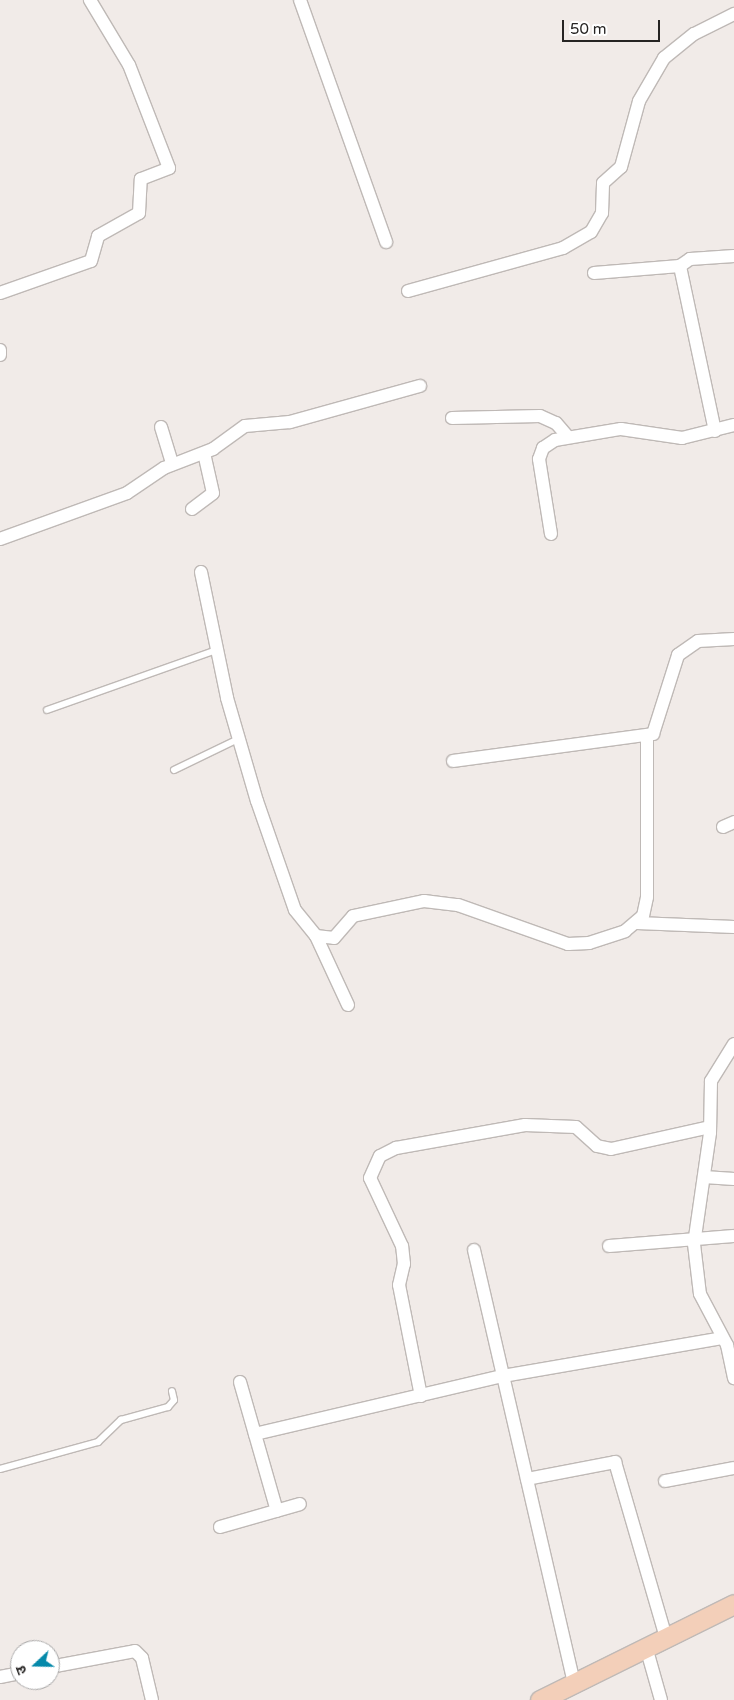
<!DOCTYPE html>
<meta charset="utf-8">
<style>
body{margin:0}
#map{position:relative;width:734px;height:1700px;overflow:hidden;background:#f1ebe8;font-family:"Varela Round","Noto Sans Devanagari",sans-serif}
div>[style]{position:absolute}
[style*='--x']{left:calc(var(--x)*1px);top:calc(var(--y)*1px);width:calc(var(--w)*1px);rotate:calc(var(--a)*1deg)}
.roads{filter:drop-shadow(1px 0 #bfb9b6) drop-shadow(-1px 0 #bfb9b6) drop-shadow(0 1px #bfb9b6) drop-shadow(0 -1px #bfb9b6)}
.lane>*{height:6px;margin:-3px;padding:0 3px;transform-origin:3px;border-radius:3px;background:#fff}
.street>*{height:12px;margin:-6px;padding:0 6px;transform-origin:6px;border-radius:6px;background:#fff}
.secondary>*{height:19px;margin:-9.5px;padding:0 9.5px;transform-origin:9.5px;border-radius:9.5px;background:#f3cfb9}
span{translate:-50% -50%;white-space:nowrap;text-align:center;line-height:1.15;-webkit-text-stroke:4.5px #fff;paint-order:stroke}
.north{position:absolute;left:10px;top:1640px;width:50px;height:50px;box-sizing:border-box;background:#fff;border:1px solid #a8a7a7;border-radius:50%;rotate:249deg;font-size:14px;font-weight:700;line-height:20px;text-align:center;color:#262423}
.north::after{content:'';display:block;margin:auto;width:18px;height:22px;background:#0589aa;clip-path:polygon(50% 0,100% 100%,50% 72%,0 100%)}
.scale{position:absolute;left:562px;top:20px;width:98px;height:22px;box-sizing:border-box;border:2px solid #262423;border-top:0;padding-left:6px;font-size:15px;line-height:18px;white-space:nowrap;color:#262423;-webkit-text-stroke:4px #fff;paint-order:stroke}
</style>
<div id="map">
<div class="roads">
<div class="lane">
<div style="--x:47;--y:710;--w:179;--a:-19.5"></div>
<div style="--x:174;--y:770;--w:71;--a:-25.8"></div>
<div style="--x:0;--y:1469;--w:102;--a:-15.4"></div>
<div style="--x:98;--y:1442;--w:32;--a:-44"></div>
<div style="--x:121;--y:1420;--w:49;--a:-15.5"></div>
<div style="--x:168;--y:1407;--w:9;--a:-49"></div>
<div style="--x:174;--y:1400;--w:9;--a:-103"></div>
</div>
<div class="street">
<div style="--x:300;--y:0;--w:257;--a:70.4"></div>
<div style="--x:594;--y:273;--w:86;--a:-4.7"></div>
<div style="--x:408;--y:291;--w:161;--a:-15.5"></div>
<div style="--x:563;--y:248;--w:32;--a:-30"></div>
<div style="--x:591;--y:232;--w:22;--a:-60"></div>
<div style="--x:602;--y:213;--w:30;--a:-88"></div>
<div style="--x:603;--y:183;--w:24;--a:-42"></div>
<div style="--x:621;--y:167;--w:68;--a:-74.7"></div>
<div style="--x:639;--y:101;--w:50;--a:-59.8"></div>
<div style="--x:664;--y:58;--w:38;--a:-39"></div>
<div style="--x:694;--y:34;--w:45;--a:-26.6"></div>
<div style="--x:0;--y:293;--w:96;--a:-19.4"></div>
<div style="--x:91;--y:261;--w:26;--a:-74"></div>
<div style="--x:98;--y:236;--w:47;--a:-29.3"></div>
<div style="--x:139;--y:213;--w:34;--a:-87"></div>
<div style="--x:141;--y:179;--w:30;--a:-21"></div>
<div style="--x:169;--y:168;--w:110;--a:-111.2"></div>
<div style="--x:129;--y:65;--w:76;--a:-121"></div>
<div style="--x:0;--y:350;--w:5;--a:90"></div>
<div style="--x:452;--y:418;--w:88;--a:-1.3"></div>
<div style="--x:540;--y:416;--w:17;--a:24"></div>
<div style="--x:556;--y:423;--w:18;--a:49"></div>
<div style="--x:161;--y:427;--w:39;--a:73"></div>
<div style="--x:715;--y:431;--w:169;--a:-102"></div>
<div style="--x:680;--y:266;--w:12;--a:-35"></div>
<div style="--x:690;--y:259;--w:44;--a:-3.9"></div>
<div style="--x:192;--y:509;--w:26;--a:-37"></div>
<div style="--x:213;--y:493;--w:41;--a:-102.7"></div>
<div style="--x:551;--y:534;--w:76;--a:-99.1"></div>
<div style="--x:539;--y:459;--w:12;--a:-70"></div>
<div style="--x:543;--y:448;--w:14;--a:-34"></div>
<div style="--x:555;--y:440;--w:67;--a:-9.5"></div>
<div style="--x:621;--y:429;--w:62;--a:8.4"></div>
<div style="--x:682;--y:438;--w:54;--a:-14"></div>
<div style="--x:0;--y:539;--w:135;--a:-19.9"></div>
<div style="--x:127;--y:493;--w:45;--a:-34"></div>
<div style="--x:164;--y:468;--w:53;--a:-21.2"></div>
<div style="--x:213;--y:449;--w:39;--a:-36"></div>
<div style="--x:245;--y:426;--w:45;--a:-5.1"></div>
<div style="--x:290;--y:422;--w:135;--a:-15.5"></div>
<div style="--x:201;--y:572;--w:129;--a:78.3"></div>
<div style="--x:227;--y:698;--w:107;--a:73.8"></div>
<div style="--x:257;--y:801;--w:115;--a:70.8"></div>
<div style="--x:295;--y:910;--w:33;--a:51"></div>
<div style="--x:316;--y:936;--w:76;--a:65.1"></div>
<div style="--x:453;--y:761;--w:202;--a:-7.7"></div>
<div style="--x:653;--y:734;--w:83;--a:-72.4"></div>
<div style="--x:678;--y:655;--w:24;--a:-35"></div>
<div style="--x:698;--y:641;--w:36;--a:-3"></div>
<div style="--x:723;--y:827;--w:12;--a:-24"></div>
<div style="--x:637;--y:923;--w:97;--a:2.4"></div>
<div style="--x:316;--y:936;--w:18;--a:6"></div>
<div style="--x:334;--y:938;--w:29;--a:-49"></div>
<div style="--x:353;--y:916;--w:73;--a:-11.9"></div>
<div style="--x:424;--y:901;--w:34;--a:7"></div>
<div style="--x:458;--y:905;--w:117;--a:19.5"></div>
<div style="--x:568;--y:944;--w:21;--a:-3"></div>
<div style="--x:589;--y:943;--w:38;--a:-18"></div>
<div style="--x:625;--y:931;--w:23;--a:-40"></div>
<div style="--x:643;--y:916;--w:19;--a:-78"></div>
<div style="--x:647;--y:897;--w:160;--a:-90"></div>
<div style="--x:734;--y:1044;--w:44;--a:121.9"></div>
<div style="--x:711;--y:1081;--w:52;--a:91.1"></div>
<div style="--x:710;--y:1133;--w:112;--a:98.2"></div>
<div style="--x:694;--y:1244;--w:50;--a:83.2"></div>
<div style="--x:700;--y:1294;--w:58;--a:62.1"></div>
<div style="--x:727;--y:1345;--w:34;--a:78"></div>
<div style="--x:704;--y:1177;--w:30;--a:4"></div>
<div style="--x:609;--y:1246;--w:125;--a:-4.6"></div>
<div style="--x:474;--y:1250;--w:444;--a:77"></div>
<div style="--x:240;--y:1382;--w:134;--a:74"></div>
<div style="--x:421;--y:1396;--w:113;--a:-101.2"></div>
<div style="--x:399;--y:1285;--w:22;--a:-77"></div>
<div style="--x:404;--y:1264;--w:18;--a:-96"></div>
<div style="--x:402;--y:1246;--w:75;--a:-115.2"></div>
<div style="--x:370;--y:1178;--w:24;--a:-66"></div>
<div style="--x:380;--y:1156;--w:18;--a:-27"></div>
<div style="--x:396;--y:1148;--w:131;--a:-10.1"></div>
<div style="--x:525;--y:1125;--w:51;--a:2.2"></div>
<div style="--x:576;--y:1127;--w:28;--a:42"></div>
<div style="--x:597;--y:1146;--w:14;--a:12"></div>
<div style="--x:611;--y:1149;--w:101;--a:-12.5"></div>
<div style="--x:255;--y:1434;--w:255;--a:-13.2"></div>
<div style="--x:503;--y:1376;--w:222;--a:-9.8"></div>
<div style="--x:527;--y:1479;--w:90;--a:-10.9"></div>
<div style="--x:615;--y:1462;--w:182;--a:73.8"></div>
<div style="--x:665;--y:1481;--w:70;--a:-10.7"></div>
<div style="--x:220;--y:1527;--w:83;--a:-16"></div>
<div style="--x:646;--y:1647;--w:55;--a:74.2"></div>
<div style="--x:50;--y:1667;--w:86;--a:-10.7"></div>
<div style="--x:135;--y:1651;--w:10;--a:45"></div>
<div style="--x:142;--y:1658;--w:43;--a:76.6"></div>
<div style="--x:0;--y:1677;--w:20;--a:-11"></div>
</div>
<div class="secondary">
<div style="--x:540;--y:1700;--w:216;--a:-26.3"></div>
</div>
</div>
<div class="north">उ</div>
<div class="scale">50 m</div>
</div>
